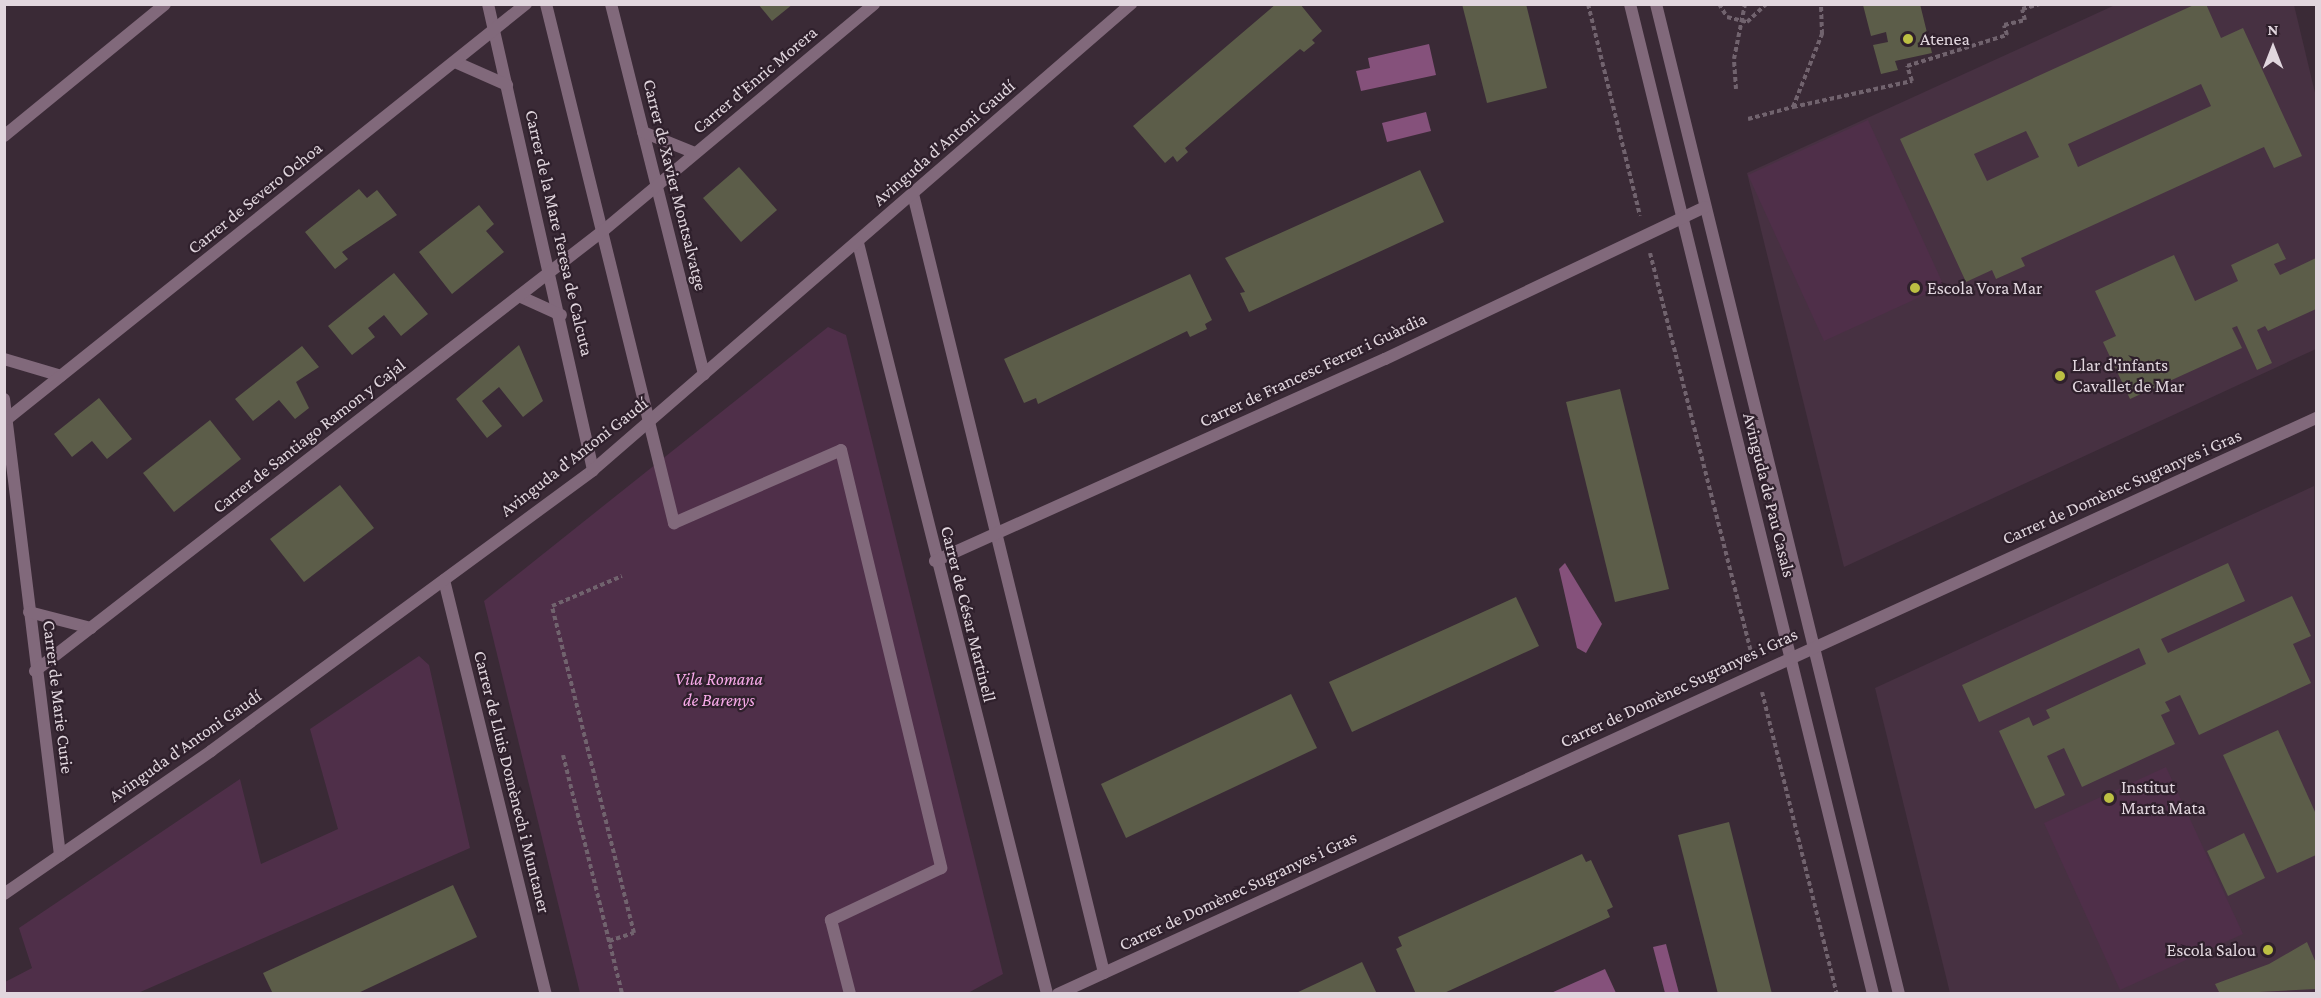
<!DOCTYPE html>
<meta charset="utf-8">
<style>
body{margin:0}
#map{position:relative;width:2321px;height:998px;overflow:hidden;background:#3a2a36;font-family:"Crimson Pro",serif}
div>[style]{position:absolute}
[style*='--x']{left:calc(var(--x)*1px);top:calc(var(--y)*1px);width:calc(var(--w)*1px);rotate:calc(var(--a)*1deg)}
.built>*{inset:0;background:#473142}
.green>*{inset:0;background:#4f2f49}
.water>*{inset:0;background:#85517b}
.building>*{inset:0;background:#5c5d49}
.path>*{height:4px;margin-top:-2px;transform-origin:0;background:repeating-linear-gradient(90deg,#71636e 0 4.5px,transparent 0 7.5px)}
.street>*{height:12px;margin:-6px;padding:0 6px;transform-origin:6px;border-radius:6px;background:#81697b}
.dots>*{width:16px;height:16px;translate:-50% -50%;box-sizing:border-box;border:3px solid #2f202c;border-radius:50%}
span{translate:-50% -50%;white-space:nowrap;text-align:center;line-height:1.15;-webkit-text-stroke:4.5px #2f202c;paint-order:stroke}
.poi-label{font-size:18px;color:#e1d6de}
.left{translate:0 -50%;text-align:left}
.right{translate:-100% -50%;text-align:right}
.street-label{font-size:18px;color:#e1d6de}
.park-label{font-size:18px;color:#f8aae9;font-style:italic}
.frame{position:absolute;inset:0;border:6px solid #e1d6de;pointer-events:none}
.north{position:absolute;left:2243px;top:18px;width:60px;height:60px;-webkit-text-stroke:4px #2f202c;paint-order:stroke;rotate:0deg;font-size:16px;font-weight:700;line-height:24px;text-align:center;color:#e1d6de}
.north::after{content:'';display:block;margin:auto;width:21px;height:27px;background:#e1d6de;clip-path:polygon(50% 0,100% 100%,50% 72%,0 100%)}
</style>
<div id="map">
<div class="built">
<div style="clip-path:polygon(2115px 5px,2294px 5px,2316px 97px,2316px 349px,1844px 567px,1747px 173px)"></div>
<div style="clip-path:polygon(2314px 486px,2316px 993px,1950px 993px,1875px 688px)"></div>
</div>
<div class="green">
<div style="clip-path:polygon(1868px 120px,1944px 286px,1824px 341px,1748px 175px)"></div>
<div style="clip-path:polygon(828px 327px,846px 335px,1003px 974px,966px 994px,580px 993px,484px 601px)"></div>
<div style="clip-path:polygon(419px 656px,429px 665px,470px 848px,138px 993px,5px 993px,5px 982px,32px 968px,19px 928px,240px 779px,261px 864px,338px 829px,310px 729px)"></div>
<div style="clip-path:polygon(2166px 767px,2243px 934px,2120px 990px,2044px 823px)"></div>
</div>
<div class="water">
<div style="clip-path:polygon(1429px 44px,1436px 75px,1361px 91px,1356px 71px,1370px 68px,1368px 58px)"></div>
<div style="clip-path:polygon(1426px 112px,1431px 131px,1387px 142px,1382px 123px)"></div>
<div style="clip-path:polygon(1565px 563px,1602px 624px,1586px 653px,1577px 648px,1559px 569px)"></div>
<div style="clip-path:polygon(1666px 944px,1679px 993px,1665px 993px,1653px 947px)"></div>
<div style="clip-path:polygon(1605px 969px,1616px 993px,1551px 993px)"></div>
</div>
<div class="building">
<div style="clip-path:polygon(758px 4px,793px 4px,772px 21px)"></div>
<div style="clip-path:polygon(1276px 4px,1300px 4px,1322px 31px,1312px 40px,1315px 43px,1304px 52px,1300px 49px,1185px 148px,1188px 152px,1177px 162px,1173px 156px,1165px 163px,1133px 126px)"></div>
<div style="clip-path:polygon(1462px 4px,1526px 4px,1547px 88px,1487px 103px)"></div>
<div style="clip-path:polygon(1920px 4px,1932px 53px,1895px 61px,1898px 70px,1881px 74px,1873px 45px,1888px 42px,1886px 32px,1871px 36px,1863px 5px)"></div>
<div style="clip-path:polygon(evenodd,2196px 4px,2206px 4px,2221px 38px,2243px 28px,2302px 156px,2274px 168px,2264px 147px,2021px 258px,2025px 266px,1996px 279px,1992px 270px,1966px 282px,1900px 139px,2196px 4px,2201px 84px,2211px 106px,2078px 167px,2068px 144px,2201px 84px,2196px 4px,2026px 131px,2039px 157px,1987px 181px,1974px 154px,2026px 131px)"></div>
<div style="clip-path:polygon(739px 167px,777px 210px,741px 242px,703px 198px)"></div>
<div style="clip-path:polygon(1420px 170px,1444px 222px,1249px 312px,1240px 293px,1245px 292px,1225px 258px)"></div>
<div style="clip-path:polygon(359px 189px,367px 198px,377px 190px,397px 215px,342px 252px,348px 259px,335px 269px,305px 232px)"></div>
<div style="clip-path:polygon(479px 205px,494px 224px,486px 231px,504px 252px,452px 294px,419px 252px)"></div>
<div style="clip-path:polygon(2278px 243px,2286px 259px,2274px 264px,2280px 275px,2316px 258px,2316px 309px,2268px 331px,2265px 326px,2257px 330px,2272px 363px,2257px 370px,2237px 326px,2232px 328px,2242px 348px,2130px 399px,2103px 342px,2116px 336px,2095px 291px,2174px 255px,2195px 301px,2238px 281px,2231px 265px)"></div>
<div style="clip-path:polygon(394px 273px,428px 314px,401px 336px,384px 315px,368px 328px,375px 337px,352px 355px,328px 326px)"></div>
<div style="clip-path:polygon(1190px 274px,1212px 320px,1205px 324px,1207px 329px,1190px 337px,1187px 331px,1038px 404px,1036px 398px,1024px 403px,1004px 359px)"></div>
<div style="clip-path:polygon(519px 345px,543px 401px,523px 417px,499px 387px,482px 401px,502px 426px,487px 438px,456px 399px)"></div>
<div style="clip-path:polygon(302px 346px,319px 367px,296px 382px,309px 408px,295px 419px,279px 400px,253px 421px,235px 399px)"></div>
<div style="clip-path:polygon(1620px 389px,1669px 589px,1615px 602px,1566px 402px)"></div>
<div style="clip-path:polygon(99px 398px,132px 439px,107px 459px,92px 441px,72px 457px,54px 434px)"></div>
<div style="clip-path:polygon(210px 420px,241px 459px,174px 512px,143px 473px)"></div>
<div style="clip-path:polygon(340px 485px,374px 528px,304px 582px,270px 539px)"></div>
<div style="clip-path:polygon(2228px 563px,2245px 601px,2161px 639px,2168px 653px,2292px 596px,2311px 636px,2293px 644px,2311px 683px,2199px 735px,2180px 695px,2165px 702px,2170px 711px,2161px 715px,2175px 744px,2082px 787px,2064px 748px,2047px 756px,2065px 795px,2035px 809px,1999px 731px,2029px 717px,2033px 726px,2050px 718px,2046px 710px,2146px 664px,2139px 648px,1979px 722px,1962px 685px)"></div>
<div style="clip-path:polygon(1516px 597px,1539px 646px,1352px 732px,1329px 682px)"></div>
<div style="clip-path:polygon(1291px 694px,1317px 748px,1126px 838px,1101px 784px)"></div>
<div style="clip-path:polygon(2278px 730px,2316px 814px,2316px 855px,2277px 873px,2223px 755px)"></div>
<div style="clip-path:polygon(1729px 822px,1772px 994px,1718px 994px,1678px 835px)"></div>
<div style="clip-path:polygon(2244px 833px,2265px 878px,2228px 896px,2207px 851px)"></div>
<div style="clip-path:polygon(1582px 854px,1586px 862px,1591px 860px,1613px 907px,1607px 910px,1610px 917px,1442px 994px,1416px 994px,1396px 949px,1402px 946px,1398px 937px)"></div>
<div style="clip-path:polygon(453px 885px,477px 937px,356px 994px,273px 994px,263px 973px)"></div>
<div style="clip-path:polygon(2307px 942px,2316px 963px,2316px 989px,2220px 994px,2215px 984px,2269px 964px)"></div>
<div style="clip-path:polygon(1362px 962px,1377px 994px,1294px 994px)"></div>
</div>
<div class="path">
<div style="--x:1588;--y:4;--w:218;--a:76.2"></div>
<div style="--x:1719;--y:4;--w:15;--a:58"></div>
<div style="--x:1727;--y:17;--w:21;--a:14"></div>
<div style="--x:1747;--y:22;--w:26;--a:-43"></div>
<div style="--x:1736;--y:89;--w:30;--a:-94"></div>
<div style="--x:1734;--y:59;--w:56;--a:-78.7"></div>
<div style="--x:1793;--y:107;--w:122;--a:-12.3"></div>
<div style="--x:1912;--y:81;--w:16;--a:-108"></div>
<div style="--x:1907;--y:66;--w:105;--a:-17.2"></div>
<div style="--x:2007;--y:35;--w:10;--a:-107"></div>
<div style="--x:2004;--y:25;--w:22;--a:-13"></div>
<div style="--x:2025;--y:20;--w:11;--a:-105"></div>
<div style="--x:2022;--y:9;--w:19;--a:-16"></div>
<div style="--x:1748;--y:119;--w:47;--a:-14.9"></div>
<div style="--x:1793;--y:107;--w:79;--a:-68.3"></div>
<div style="--x:1822;--y:34;--w:30;--a:-92"></div>
<div style="--x:1650;--y:253;--w:415;--a:75.8"></div>
<div style="--x:1762;--y:692;--w:311;--a:76.1"></div>
<div style="--x:563;--y:755;--w:246;--a:76.1"></div>
<div style="--x:609;--y:941;--w:26;--a:-18"></div>
<div style="--x:634;--y:933;--w:337;--a:-104.1"></div>
<div style="--x:552;--y:606;--w:76;--a:-23.2"></div>
</div>
<div class="street">
<div style="--x:488;--y:4;--w:478;--a:77.3"></div>
<div style="--x:546;--y:4;--w:535;--a:76.15"></div>
<div style="--x:674;--y:523;--w:182;--a:-23.6"></div>
<div style="--x:841;--y:450;--w:430;--a:76.5"></div>
<div style="--x:941;--y:868;--w:122;--a:154.7"></div>
<div style="--x:831;--y:920;--w:76;--a:75.6"></div>
<div style="--x:611;--y:4;--w:382;--a:75.9"></div>
<div style="--x:1630;--y:4;--w:1019;--a:76.21"></div>
<div style="--x:1656;--y:4;--w:1019;--a:76.21"></div>
<div style="--x:455;--y:62;--w:57;--a:23.9"></div>
<div style="--x:643;--y:132;--w:56;--a:22"></div>
<div style="--x:4;--y:136;--w:208;--a:-39.3"></div>
<div style="--x:913;--y:194;--w:802;--a:76.22"></div>
<div style="--x:858;--y:243;--w:774;--a:75.87"></div>
<div style="--x:519;--y:296;--w:46;--a:24.3"></div>
<div style="--x:4;--y:359;--w:59;--a:16.6"></div>
<div style="--x:4;--y:399;--w:460;--a:83"></div>
<div style="--x:7;--y:419;--w:665;--a:-38.65"></div>
<div style="--x:935;--y:561;--w:493;--a:-24.2"></div>
<div style="--x:1385;--y:359;--w:354;--a:-25.4"></div>
<div style="--x:444;--y:580;--w:426;--a:76.2"></div>
<div style="--x:29;--y:612;--w:64;--a:14.5"></div>
<div style="--x:35;--y:671;--w:720;--a:-37.78"></div>
<div style="--x:604;--y:230;--w:352;--a:-39.9"></div>
<div style="--x:4;--y:894;--w:252;--a:-34.6"></div>
<div style="--x:211;--y:751;--w:474;--a:-36.3"></div>
<div style="--x:593;--y:470;--w:712;--a:-40.9"></div>
<div style="--x:1058;--y:994;--w:1384;--a:-24.6"></div>
</div>
<div class="dots">
<div style="left:1908px;top:39px;background:#bcbf43"></div>
<div style="left:1915px;top:288px;background:#bcbf43"></div>
<div style="left:2060px;top:376px;background:#bcbf43"></div>
<div style="left:2109px;top:798px;background:#bcbf43"></div>
<div style="left:2268px;top:950px;background:#bcbf43"></div>
</div>
<div class="poi-label">
<span class="left" style="left:1920px;top:39px">Atenea</span>
<span class="left" style="left:1927px;top:288px">Escola Vora Mar</span>
<span class="left" style="left:2072px;top:376px">Llar d'infants<br>Cavallet de Mar</span>
<span class="left" style="left:2121px;top:798px">Institut<br>Marta Mata</span>
<span class="right" style="left:2256px;top:950px">Escola Salou</span>
</div>
<div class="street-label">
<span style="left:755px;top:80px;rotate:-40deg">Carrer d'Enric Morera</span>
<span style="left:944px;top:143px;rotate:-41deg">Avinguda d'Antoni Gaudí</span>
<span style="left:675px;top:185px;rotate:76deg">Carrer de Xavier Montsalvatge</span>
<span style="left:255px;top:198px;rotate:-39deg">Carrer de Severo Ochoa</span>
<span style="left:559px;top:233px;rotate:77deg">Carrer de la Mare Teresa de Calcuta</span>
<span style="left:1313px;top:370px;rotate:-25deg">Carrer de Francesc Ferrer i Guàrdia</span>
<span style="left:309px;top:436px;rotate:-38deg">Carrer de Santiago Ramon y Cajal</span>
<span style="left:574px;top:457px;rotate:-38deg">Avinguda d'Antoni Gaudí</span>
<span style="left:2122px;top:487px;rotate:-24deg">Carrer de Domènec Sugranyes i Gras</span>
<span style="left:1769px;top:495px;rotate:76deg">Avinguda de Pau Casals</span>
<span style="left:968px;top:614px;rotate:76deg">Carrer de César Martinell</span>
<span style="left:1679px;top:688px;rotate:-25deg">Carrer de Domènec Sugranyes i Gras</span>
<span style="left:58px;top:697px;rotate:83deg">Carrer de Marie Curie</span>
<span style="left:185px;top:746px;rotate:-35deg">Avinguda d'Antoni Gaudí</span>
<span style="left:512px;top:782px;rotate:76deg">Carrer de Lluis Domènech i Muntaner</span>
<span style="left:1238px;top:891px;rotate:-25deg">Carrer de Domènec Sugranyes i Gras</span>
</div>
<div class="park-label">
<span style="left:719px;top:690px">Vila Romana<br>de Barenys</span>
</div>
<div class="frame"></div>
<div class="north">N</div>
</div>
